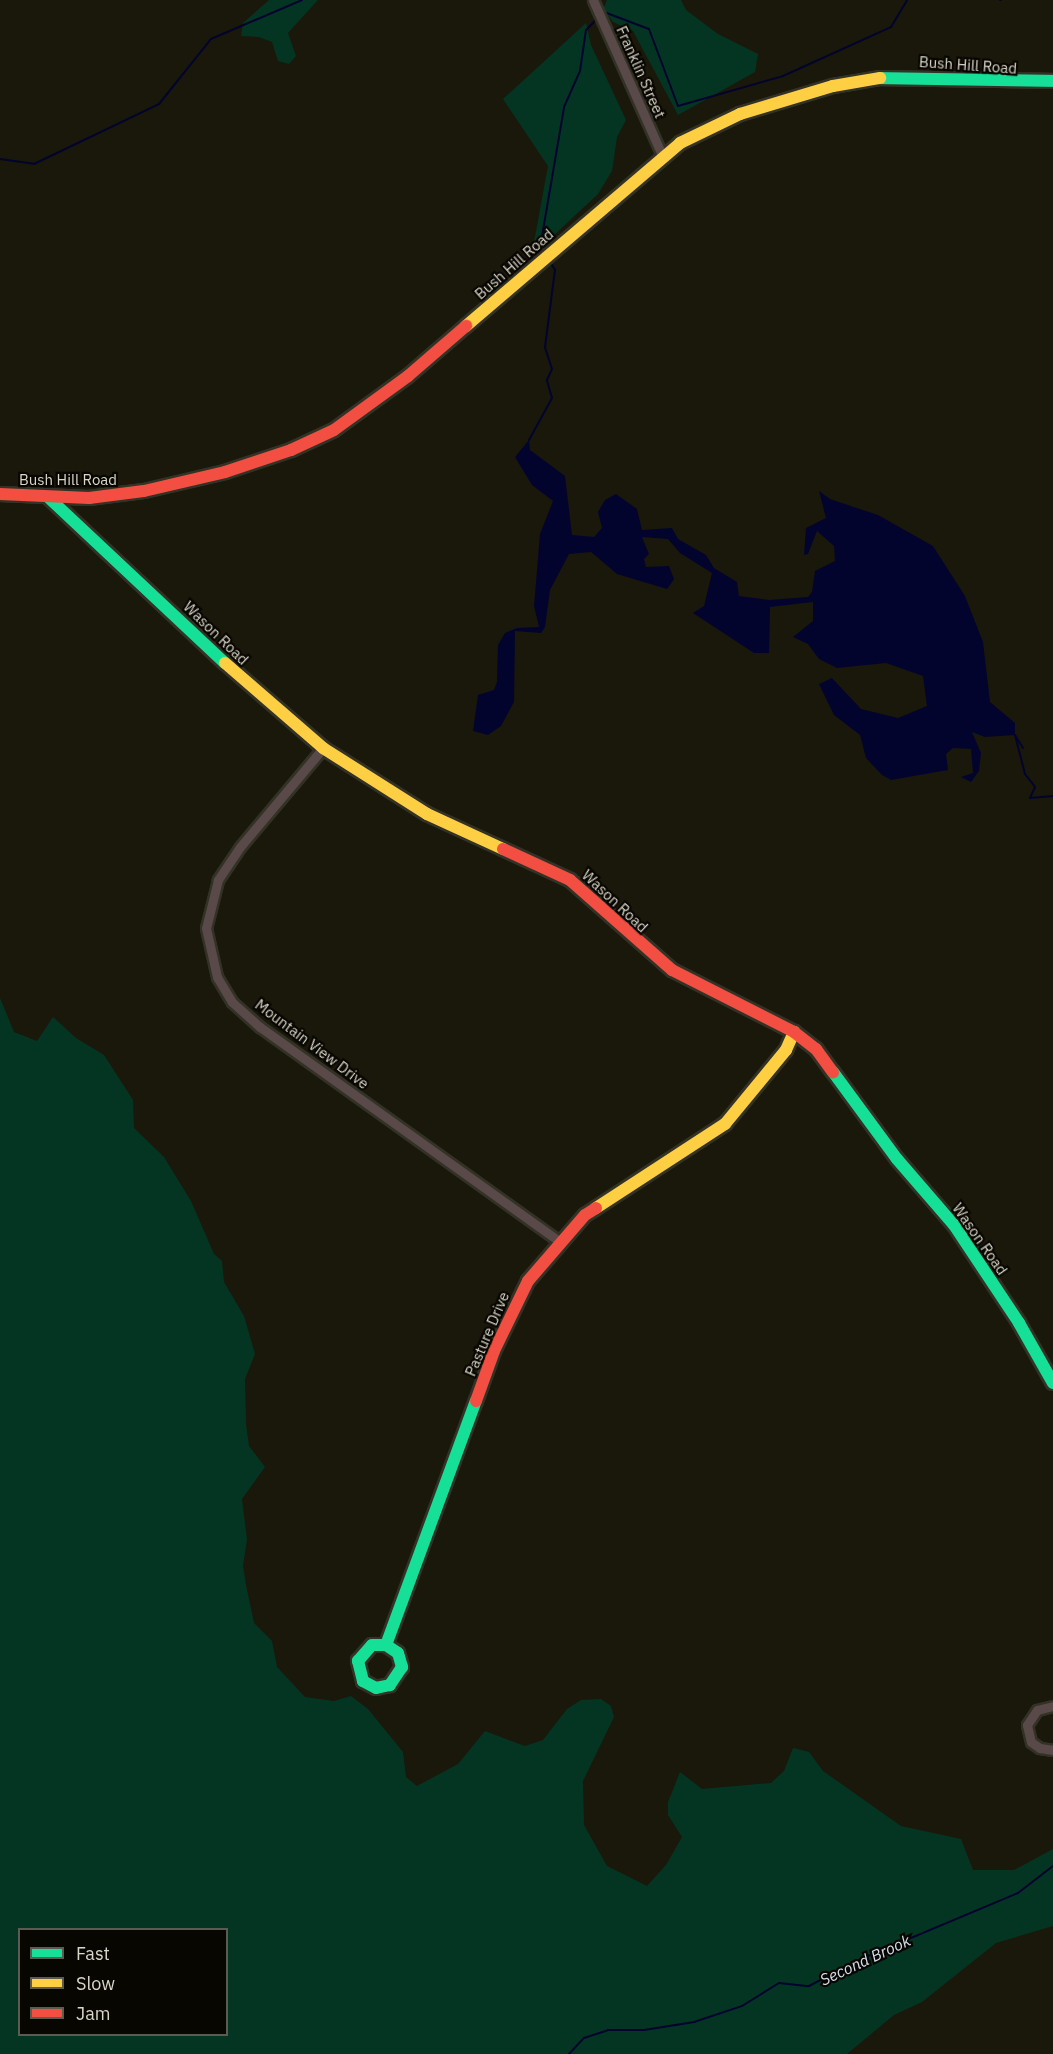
<!DOCTYPE html>
<style>
body{margin:0}
#map{position:relative;width:1053px;height:2054px;overflow:hidden;background:#1a180a;font-family:"IBM Plex Sans",sans-serif}
div>[style]{position:absolute}
[style*='--x']{left:calc(var(--x)*1px);top:calc(var(--y)*1px);width:calc(var(--w)*1px);rotate:calc(var(--a)*1deg)}
.green>*{inset:0;background:#043523}
.water>*{inset:0;background:#02042e}
.stream>*{height:2px;margin:-1px;padding:0 1px;transform-origin:1px;border-radius:1px;background:#02042e}
.roads{filter:drop-shadow(2px 0 #333226) drop-shadow(-2px 0 #333226) drop-shadow(0 2px #333226) drop-shadow(0 -2px #333226)}
.street>*{height:9px;margin:-4.5px;padding:0 4.5px;transform-origin:4.5px;border-radius:4.5px;background:#594a49}
.fast>*{height:12px;margin:-6px;padding:0 6px;transform-origin:6px;border-radius:6px;background:#16e098}
.slow>*{height:12px;margin:-6px;padding:0 6px;transform-origin:6px;border-radius:6px;background:#ffcf43}
.jam>*{height:12px;margin:-6px;padding:0 6px;transform-origin:6px;border-radius:6px;background:#f24e42}
span{translate:-50% -50%;white-space:nowrap;text-align:center;line-height:1.15;-webkit-text-stroke:4.5px #080601;paint-order:stroke}
.street-label{font-size:15px;color:#d9d7c8}
.water-label{font-size:16px;color:#d6dff0;font-style:italic}
.legend{position:absolute;left:18px;top:1928px;width:210px;height:108px;box-sizing:border-box;background:#080601;border:2px solid #5c5a51;margin:0;padding:8px 10px;list-style:none;font-size:18px;color:#d9d7c8}
.legend li{display:flex;align-items:center;gap:12px;height:30px}
.legend b{width:30px;border:2px solid #5c5a51}
</style>
<div id="map">
<div class="green">
<div style="clip-path:polygon(269px 0,318px 0,288px 33px,296px 56px,289px 64px,278px 61px,272px 42px,259px 37px,241px 36px,243px 23px)"></div>
<div style="clip-path:polygon(607px 0,681px 0,686px 10px,718px 34px,758px 54px,755px 72px,678px 115px,633px 31px,613px 22px,603px 9px)"></div>
<div style="clip-path:polygon(586px 23px,591px 45px,626px 120px,617px 137px,612px 171px,598px 194px,540px 248px,534px 242px,548px 166px,503px 99px)"></div>
<div style="clip-path:polygon(evenodd,0 998px,14px 1032px,37px 1041px,53px 1017px,76px 1038px,104px 1055px,133px 1100px,134px 1128px,164px 1157px,191px 1201px,214px 1254px,222px 1261px,224px 1282px,244px 1316px,255px 1354px,245px 1379px,246px 1424px,249px 1446px,265px 1467px,242px 1499px,247px 1539px,243px 1566px,246px 1585px,254px 1623px,272px 1641px,277px 1667px,305px 1697px,334px 1701px,351px 1696px,368px 1709px,403px 1752px,406px 1777px,417px 1786px,458px 1764px,485px 1731px,525px 1746px,543px 1740px,567px 1709px,581px 1700px,601px 1699px,611px 1706px,614px 1717px,583px 1781px,584px 1825px,607px 1866px,647px 1886px,666px 1865px,682px 1837px,668px 1815px,668px 1802px,680px 1772px,702px 1789px,771px 1783px,784px 1771px,793px 1748px,809px 1752px,823px 1771px,901px 1826px,961px 1839px,973px 1870px,1014px 1870px,1053px 1849px,1053px 1926px,996px 1943px,922px 2002px,894px 2015px,847px 2054px,0 2054px,0 998px,20px 1930px,226px 1930px,226px 2034px,20px 2034px,20px 1930px)"></div>
</div>
<div class="water">
<div style="clip-path:polygon(529px 440px,530px 450px,565px 476px,572px 535px,594px 537px,602px 528px,598px 512px,605px 500px,616px 494px,637px 509px,642px 530px,672px 528px,678px 539px,706px 555px,714px 568px,737px 582px,739px 596px,769px 600px,808px 597px,812px 592px,815px 571px,835px 561px,834px 546px,817px 531px,808px 554px,804px 555px,806px 528px,826px 518px,819px 491px,830px 499px,878px 515px,933px 546px,965px 596px,983px 642px,990px 702px,1015px 723px,1015px 735px,985px 737px,972px 732px,981px 753px,979px 771px,971px 782px,961px 777px,973px 773px,971px 749px,953px 748px,946px 754px,948px 770px,891px 780px,882px 775px,866px 758px,860px 735px,834px 715px,819px 684px,832px 678px,861px 709px,898px 718px,927px 706px,923px 676px,886px 663px,837px 668px,819px 659px,808px 644px,793px 637px,813px 621px,813px 602px,770px 607px,769px 653px,754px 653px,693px 613px,704px 606px,712px 573px,680px 553px,668px 539px,642px 537px,649px 554px,644px 559px,646px 567px,669px 566px,674px 579px,670px 585px,667px 589px,617px 574px,591px 552px,569px 554px,550px 590px,545px 627px,541px 633px,515px 631px,514px 702px,501px 726px,488px 735px,473px 731px,478px 695px,494px 690px,497px 682px,498px 645px,505px 633px,517px 628px,539px 627px,534px 606px,540px 534px,553px 501px,532px 485px,515px 457px)"></div>
</div>
<div class="stream">
<div style="--x:1000;--y:0;--w:1;--a:0"></div>
<div style="--x:604;--y:12;--w:48;--a:20.7"></div>
<div style="--x:649;--y:29;--w:82;--a:69.4"></div>
<div style="--x:678;--y:106;--w:109;--a:-15.9"></div>
<div style="--x:783;--y:76;--w:119;--a:-24.4"></div>
<div style="--x:891;--y:27;--w:31;--a:-59"></div>
<div style="--x:0;--y:159;--w:34;--a:8"></div>
<div style="--x:34;--y:164;--w:139;--a:-25.6"></div>
<div style="--x:159;--y:104;--w:83;--a:-51.3"></div>
<div style="--x:211;--y:39;--w:99;--a:-23.2"></div>
<div style="--x:544;--y:253;--w:6;--a:-129"></div>
<div style="--x:540;--y:248;--w:143;--a:-80.3"></div>
<div style="--x:564;--y:107;--w:39;--a:-66"></div>
<div style="--x:580;--y:71;--w:41;--a:-81.7"></div>
<div style="--x:586;--y:30;--w:13;--a:-45"></div>
<div style="--x:529;--y:440;--w:48;--a:-61.3"></div>
<div style="--x:552;--y:398;--w:19;--a:-106"></div>
<div style="--x:547;--y:380;--w:12;--a:-66"></div>
<div style="--x:552;--y:369;--w:23;--a:-108"></div>
<div style="--x:545;--y:347;--w:78;--a:-82.6"></div>
<div style="--x:555;--y:270;--w:12;--a:-121"></div>
<div style="--x:1023;--y:748;--w:15;--a:-122"></div>
<div style="--x:1015;--y:735;--w:40;--a:75.6"></div>
<div style="--x:1025;--y:774;--w:16;--a:52"></div>
<div style="--x:1035;--y:787;--w:12;--a:114"></div>
<div style="--x:1030;--y:798;--w:23;--a:-5"></div>
<div style="--x:569;--y:2054;--w:22;--a:-47"></div>
<div style="--x:584;--y:2038;--w:25;--a:-18"></div>
<div style="--x:608;--y:2030;--w:36;--a:0"></div>
<div style="--x:644;--y:2030;--w:51;--a:-9.1"></div>
<div style="--x:694;--y:2022;--w:51;--a:-18.4"></div>
<div style="--x:742;--y:2006;--w:44;--a:-31.9"></div>
<div style="--x:779;--y:1983;--w:30;--a:6"></div>
<div style="--x:809;--y:1986;--w:59;--a:-27.4"></div>
<div style="--x:861;--y:1959;--w:170;--a:-22.8"></div>
<div style="--x:1018;--y:1893;--w:44;--a:-37.6"></div>
</div>
<div class="roads">
<div class="street">
<div style="--x:593;--y:0;--w:172;--a:66"></div>
<div style="--x:323;--y:748;--w:129;--a:130"></div>
<div style="--x:240;--y:847;--w:40;--a:124"></div>
<div style="--x:218;--y:880;--w:49;--a:104"></div>
<div style="--x:206;--y:928;--w:50;--a:77.3"></div>
<div style="--x:217;--y:977;--w:29;--a:59"></div>
<div style="--x:232;--y:1002;--w:38;--a:42"></div>
<div style="--x:260;--y:1027;--w:368;--a:35.6"></div>
<div style="--x:1053;--y:1706;--w:16;--a:166"></div>
<div style="--x:1037;--y:1710;--w:18;--a:124"></div>
<div style="--x:1027;--y:1725;--w:17;--a:77"></div>
<div style="--x:1031;--y:1742;--w:11;--a:34"></div>
<div style="--x:1040;--y:1748;--w:13;--a:9"></div>
</div>
<div class="fast">
<div style="--x:880;--y:78;--w:173;--a:1"></div>
<div style="--x:49;--y:498;--w:241;--a:43.2"></div>
<div style="--x:833;--y:1072;--w:108;--a:53.7"></div>
<div style="--x:897;--y:1159;--w:87;--a:49.2"></div>
<div style="--x:954;--y:1225;--w:118;--a:56.4"></div>
<div style="--x:1019;--y:1323;--w:69;--a:60.5"></div>
<div style="--x:386;--y:1645;--w:14;--a:34"></div>
<div style="--x:398;--y:1653;--w:15;--a:74"></div>
<div style="--x:402;--y:1667;--w:22;--a:124"></div>
<div style="--x:390;--y:1685;--w:14;--a:168"></div>
<div style="--x:376;--y:1688;--w:15;--a:-152"></div>
<div style="--x:363;--y:1681;--w:21;--a:-104"></div>
<div style="--x:358;--y:1661;--w:21;--a:-49"></div>
<div style="--x:372;--y:1645;--w:14;--a:0"></div>
<div style="--x:386;--y:1645;--w:260;--a:-69.8"></div>
</div>
<div class="slow">
<div style="--x:466;--y:326;--w:282;--a:-40.5"></div>
<div style="--x:680;--y:143;--w:67;--a:-25.8"></div>
<div style="--x:740;--y:114;--w:97;--a:-16.8"></div>
<div style="--x:833;--y:86;--w:48;--a:-9.7"></div>
<div style="--x:225;--y:663;--w:130;--a:40.9"></div>
<div style="--x:323;--y:748;--w:123;--a:32.4"></div>
<div style="--x:427;--y:814;--w:84;--a:24.7"></div>
<div style="--x:596;--y:1208;--w:154;--a:-33.1"></div>
<div style="--x:725;--y:1124;--w:96;--a:-50.5"></div>
<div style="--x:786;--y:1050;--w:20;--a:-66"></div>
</div>
<div class="jam">
<div style="--x:0;--y:494;--w:89;--a:2.6"></div>
<div style="--x:89;--y:498;--w:55;--a:-7.3"></div>
<div style="--x:144;--y:491;--w:83;--a:-13.2"></div>
<div style="--x:225;--y:472;--w:70;--a:-18.4"></div>
<div style="--x:291;--y:450;--w:47;--a:-24.9"></div>
<div style="--x:334;--y:430;--w:92;--a:-36.1"></div>
<div style="--x:408;--y:376;--w:77;--a:-40.8"></div>
<div style="--x:503;--y:849;--w:74;--a:24.8"></div>
<div style="--x:570;--y:880;--w:136;--a:41.4"></div>
<div style="--x:672;--y:970;--w:137;--a:26.9"></div>
<div style="--x:794;--y:1032;--w:28;--a:38"></div>
<div style="--x:816;--y:1049;--w:29;--a:54"></div>
<div style="--x:476;--y:1401;--w:53;--a:-70.2"></div>
<div style="--x:494;--y:1351;--w:78;--a:-64.1"></div>
<div style="--x:528;--y:1281;--w:87;--a:-49.2"></div>
<div style="--x:585;--y:1215;--w:13;--a:-32"></div>
</div>
</div>
<div class="street-label">
<span style="left:968px;top:65px;rotate:4deg">Bush Hill Road</span>
<span style="left:641px;top:72px;rotate:66deg">Franklin Street</span>
<span style="left:514px;top:264px;rotate:-41deg">Bush Hill Road</span>
<span style="left:68px;top:480px">Bush Hill Road</span>
<span style="left:216px;top:633px;rotate:44deg">Wason Road</span>
<span style="left:615px;top:901px;rotate:43deg">Wason Road</span>
<span style="left:312px;top:1044px;rotate:37deg">Mountain View Drive</span>
<span style="left:980px;top:1239px;rotate:55deg">Wason Road</span>
<span style="left:487px;top:1334px;rotate:-67deg">Pasture Drive</span>
</div>
<div class="water-label">
<span style="left:865px;top:1960px;rotate:-25deg">Second Brook</span>
</div>
<ul class="legend">
<li><b style="height:8px;background:#16e098"></b>Fast</li>
<li><b style="height:8px;background:#ffcf43"></b>Slow</li>
<li><b style="height:8px;background:#f24e42"></b>Jam</li>
</ul>
</div>
